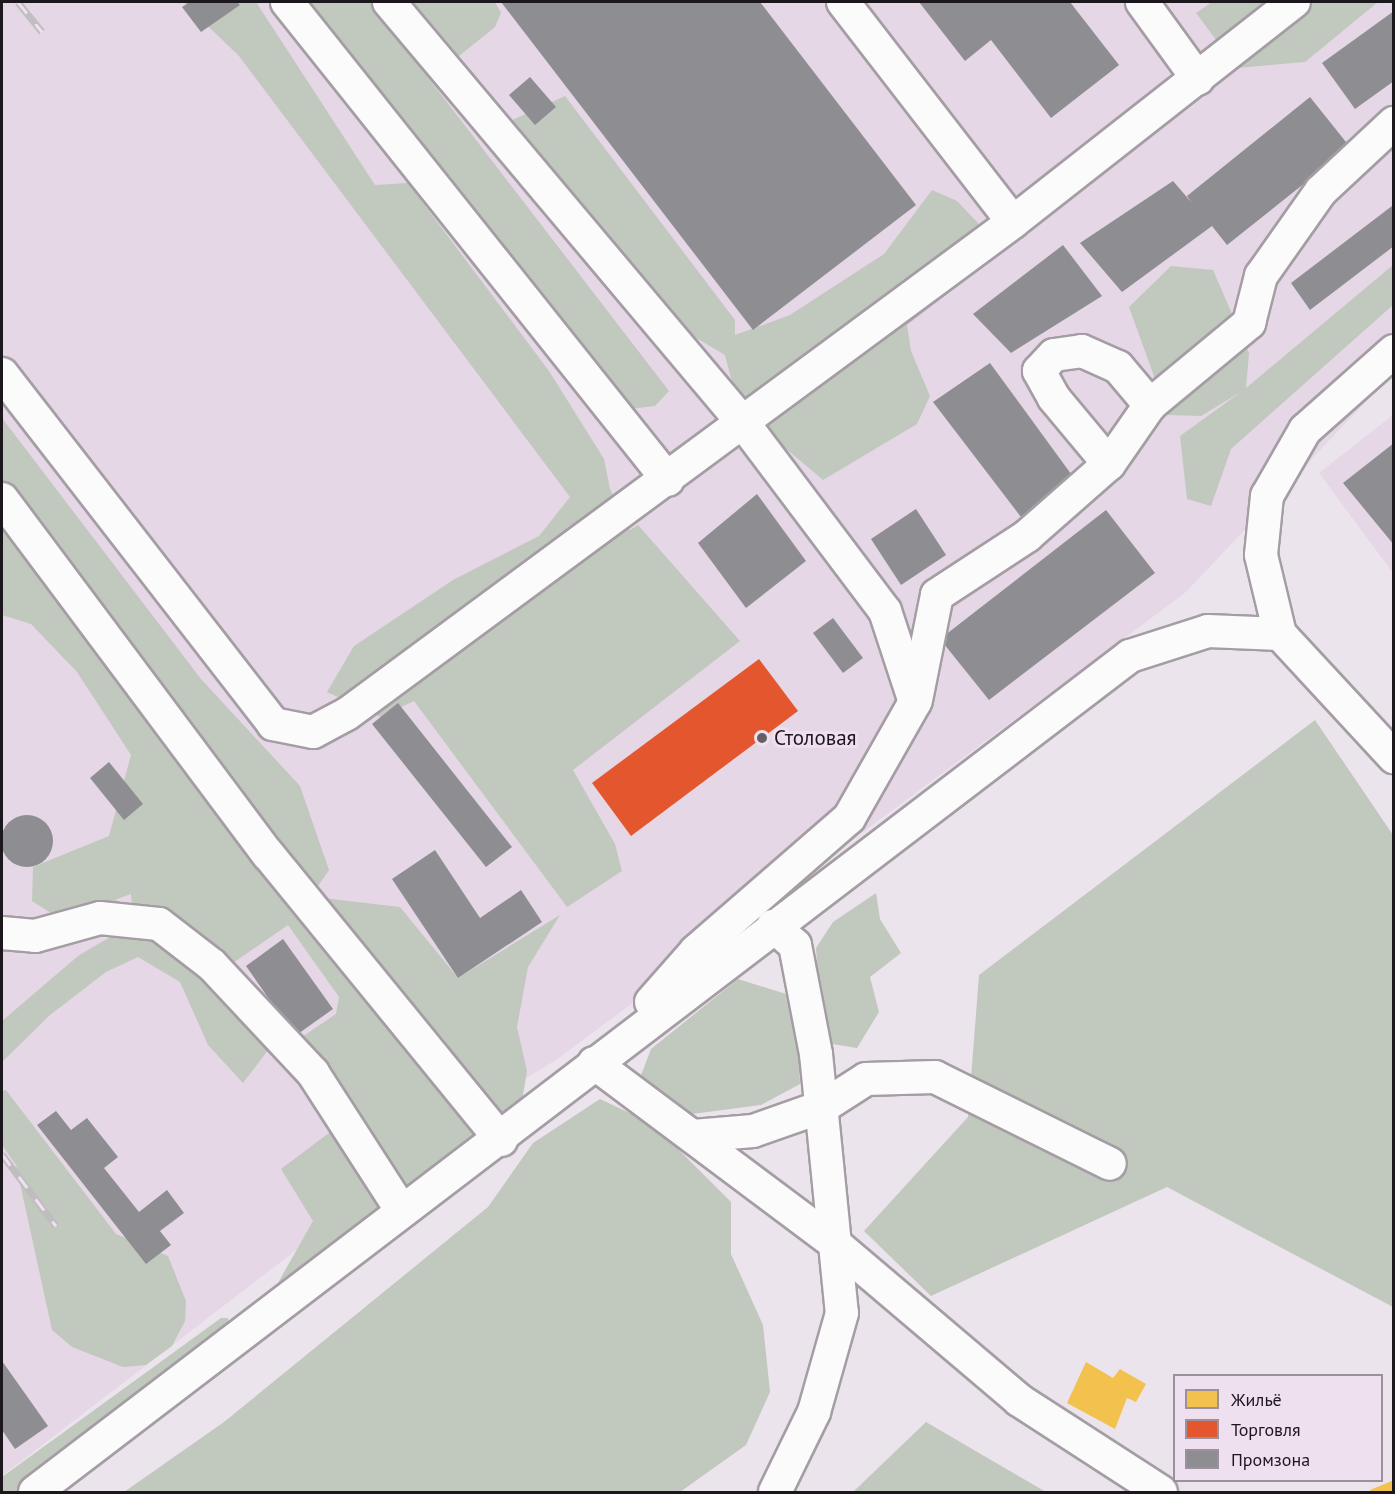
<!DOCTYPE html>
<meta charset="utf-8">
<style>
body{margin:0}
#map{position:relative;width:1395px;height:1494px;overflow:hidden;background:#ece4ec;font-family:"PT Sans",sans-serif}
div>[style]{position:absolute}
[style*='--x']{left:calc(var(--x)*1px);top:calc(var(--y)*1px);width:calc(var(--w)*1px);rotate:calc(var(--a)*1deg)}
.built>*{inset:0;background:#e5d7e6}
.forest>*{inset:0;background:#c1c8be}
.homes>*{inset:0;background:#f2c14e}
.shops>*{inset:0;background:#e4572e}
.industry>*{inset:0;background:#8d8d92}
.round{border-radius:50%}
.roads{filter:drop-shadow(2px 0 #a49ea4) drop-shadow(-2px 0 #a49ea4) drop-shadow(0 2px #a49ea4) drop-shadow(0 -2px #a49ea4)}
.minor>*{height:32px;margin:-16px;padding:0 16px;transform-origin:16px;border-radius:16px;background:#fcfbfc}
.rail>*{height:7px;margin-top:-3.5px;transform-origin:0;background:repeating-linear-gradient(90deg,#efe0f0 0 14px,#c0bdc0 0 28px);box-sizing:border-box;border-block:2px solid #c0bdc0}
.dots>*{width:16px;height:16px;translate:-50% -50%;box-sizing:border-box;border:3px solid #efe0f0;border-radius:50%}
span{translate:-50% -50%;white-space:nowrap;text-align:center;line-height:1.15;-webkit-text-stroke:6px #efe0f0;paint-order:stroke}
.poi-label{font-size:21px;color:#1c171c}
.left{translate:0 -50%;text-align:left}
.frame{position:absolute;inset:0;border:3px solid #1c171c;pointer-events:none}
.legend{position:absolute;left:1173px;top:1374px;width:210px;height:108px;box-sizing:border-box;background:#efe0f0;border:2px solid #9b909b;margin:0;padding:8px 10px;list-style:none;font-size:18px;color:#1c171c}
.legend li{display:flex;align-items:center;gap:12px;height:30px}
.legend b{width:30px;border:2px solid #9b909b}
</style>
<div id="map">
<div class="built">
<div style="clip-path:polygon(2px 2px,1393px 2px,1393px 373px,1185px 593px,556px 1060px,497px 1096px,2px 1476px)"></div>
<div style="clip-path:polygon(1393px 415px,1393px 573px,1319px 473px)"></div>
</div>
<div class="forest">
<div style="clip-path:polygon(183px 2px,256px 2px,375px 185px,408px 183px,549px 371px,604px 459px,610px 489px,630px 530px,638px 525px,740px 641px,573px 770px,615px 844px,622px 871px,567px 907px,414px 701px,380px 717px,327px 692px,354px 646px,453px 580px,539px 536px,570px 497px,239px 56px)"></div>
<div style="clip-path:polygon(305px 2px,370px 2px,669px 391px,655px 406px,613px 411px,503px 247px)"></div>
<div style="clip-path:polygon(413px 2px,495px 2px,501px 13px,495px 27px,459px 56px)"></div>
<div style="clip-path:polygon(1212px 2px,1378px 2px,1305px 62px,1237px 68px,1196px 13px)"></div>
<div style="clip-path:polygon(565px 96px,735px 320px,735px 335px,790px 315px,884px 254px,932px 190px,957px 201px,996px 242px,960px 284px,907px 325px,911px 351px,930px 396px,917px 424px,823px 480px,778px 442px,737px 402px,725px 355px,671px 323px,510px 121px)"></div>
<div style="clip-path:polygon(1393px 265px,1393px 305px,1231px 449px,1211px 506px,1187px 499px,1180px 436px,1241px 392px,1201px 416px,1168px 415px,1129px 307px,1171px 266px,1213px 270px,1249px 353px,1246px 388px)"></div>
<div style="clip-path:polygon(2px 418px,201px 679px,300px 786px,329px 870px,306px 904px,323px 898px,400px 907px,458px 978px,560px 915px,528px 967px,517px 1027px,527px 1071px,522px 1101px,286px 1296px,279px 1281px,313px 1221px,281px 1169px,357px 1112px,299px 1039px,336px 1014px,339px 997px,288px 925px,227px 967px,272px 1045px,243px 1083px,208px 1045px,180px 982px,138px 957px,106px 972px,50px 1015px,2px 1062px,2px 1021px,78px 956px,132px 924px,133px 916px,131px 894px,117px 899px,89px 937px,32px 901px,33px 867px,109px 836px,131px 755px,77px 672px,31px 624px,2px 615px)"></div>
<div style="clip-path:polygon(1315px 720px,1393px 835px,1393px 1307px,1167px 1187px,931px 1296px,864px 1231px,968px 1117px,979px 975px)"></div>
<div style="clip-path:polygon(876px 893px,880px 919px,901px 953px,870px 977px,879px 1012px,857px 1048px,832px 1044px,819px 993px,816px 948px,833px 922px)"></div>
<div style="clip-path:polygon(738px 979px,786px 994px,798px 1037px,800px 1084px,761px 1105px,692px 1114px,640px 1078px,651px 1049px)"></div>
<div style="clip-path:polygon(6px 1090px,116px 1234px,168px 1256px,186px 1301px,185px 1321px,172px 1346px,146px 1365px,123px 1367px,72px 1347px,52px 1330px,16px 1165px,2px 1145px,2px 1091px)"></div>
<div style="clip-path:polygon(600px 1099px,653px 1124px,731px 1202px,731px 1254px,763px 1325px,770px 1392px,746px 1445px,680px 1492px,124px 1492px,224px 1422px,488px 1207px,533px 1143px)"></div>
<div style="clip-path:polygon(221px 1318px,228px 1318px,230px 1333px,28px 1492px,2px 1492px,2px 1477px)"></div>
<div style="clip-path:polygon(926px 1422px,1046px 1492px,853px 1492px)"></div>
</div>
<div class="homes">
<div style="clip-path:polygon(1086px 1362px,1113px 1378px,1120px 1369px,1146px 1384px,1136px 1402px,1127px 1398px,1115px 1429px,1067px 1403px)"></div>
<div style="clip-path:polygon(1394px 1480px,1394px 1492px,1371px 1492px,1370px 1490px)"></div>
</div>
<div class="shops">
<div style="clip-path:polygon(759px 659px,798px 711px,631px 836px,592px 783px)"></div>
</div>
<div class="industry">
<div style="clip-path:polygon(190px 2px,237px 2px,240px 5px,201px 32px,182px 7px)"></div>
<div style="clip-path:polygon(501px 2px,760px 2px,916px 205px,753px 330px)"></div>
<div style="clip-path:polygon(919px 2px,1070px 2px,1119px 65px,1051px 118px,991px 40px,965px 61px)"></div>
<div style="clip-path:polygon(1394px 11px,1394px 81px,1355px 109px,1322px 63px)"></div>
<div style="clip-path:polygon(530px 77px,556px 107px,535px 125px,509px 95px)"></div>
<div style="clip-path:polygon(1310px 97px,1350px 147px,1227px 245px,1212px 226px,1122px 292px,1080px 243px,1173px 181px,1192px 203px,1187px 196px)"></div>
<div style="clip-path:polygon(1392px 206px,1394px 246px,1310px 310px,1291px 283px)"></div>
<div style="clip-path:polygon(1063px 245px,1102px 296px,1011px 353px,973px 314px)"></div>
<div style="clip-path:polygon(990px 363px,1074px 478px,1021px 517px,933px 402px)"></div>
<div style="clip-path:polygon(1394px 443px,1394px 545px,1343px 483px)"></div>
<div style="clip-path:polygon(757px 494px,806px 561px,746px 608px,698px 543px)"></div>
<div style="clip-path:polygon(916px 509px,946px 555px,901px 585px,871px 539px)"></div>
<div style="clip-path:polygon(1106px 510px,1155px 573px,989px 700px,940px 639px)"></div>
<div style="clip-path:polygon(833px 618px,863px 658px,843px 673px,813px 633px)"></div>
<div style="clip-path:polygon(398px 703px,512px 847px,486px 867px,372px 724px)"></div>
<div style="clip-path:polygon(109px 762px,143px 804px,124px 820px,90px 778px)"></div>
<div class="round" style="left:1px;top:815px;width:52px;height:52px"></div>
<div style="clip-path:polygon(435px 850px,480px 918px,521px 890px,542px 922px,458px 978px,392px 879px)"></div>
<div style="clip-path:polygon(283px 939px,333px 1009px,295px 1036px,246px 966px)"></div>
<div style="clip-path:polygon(56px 1111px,71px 1130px,87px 1118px,118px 1157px,104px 1168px,139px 1212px,167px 1190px,184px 1213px,160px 1231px,171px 1245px,146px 1264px,37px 1125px)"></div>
<div style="clip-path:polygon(2px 1361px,48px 1426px,15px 1449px,2px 1430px)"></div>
</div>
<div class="roads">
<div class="minor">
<div style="--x:287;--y:2;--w:611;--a:51.44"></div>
<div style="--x:389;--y:2;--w:551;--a:49.93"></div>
<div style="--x:744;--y:424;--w:234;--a:53"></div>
<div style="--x:885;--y:611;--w:96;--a:71.8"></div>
<div style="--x:915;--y:702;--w:133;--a:119.6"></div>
<div style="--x:849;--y:818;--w:203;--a:139"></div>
<div style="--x:696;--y:951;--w:68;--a:131.4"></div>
<div style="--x:843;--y:2;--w:278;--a:52.3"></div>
<div style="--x:1013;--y:222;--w:357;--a:-38.1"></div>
<div style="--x:1142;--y:2;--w:95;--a:54"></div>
<div style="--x:1394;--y:351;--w:119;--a:138.4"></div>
<div style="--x:1305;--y:430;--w:76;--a:119.9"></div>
<div style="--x:1267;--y:496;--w:59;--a:95.8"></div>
<div style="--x:1261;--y:555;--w:81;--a:76.5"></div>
<div style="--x:1280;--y:634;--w:168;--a:47.2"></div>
<div style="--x:2;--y:374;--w:443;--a:52.2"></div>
<div style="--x:273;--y:724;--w:41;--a:11.3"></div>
<div style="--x:313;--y:732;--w:38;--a:-28"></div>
<div style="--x:347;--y:714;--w:828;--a:-36.45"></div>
<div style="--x:1109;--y:464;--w:86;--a:-129.8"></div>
<div style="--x:1054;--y:398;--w:31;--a:-119"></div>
<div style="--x:1039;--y:371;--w:22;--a:-47"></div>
<div style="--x:1054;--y:355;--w:28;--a:-8"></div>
<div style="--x:1082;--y:351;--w:39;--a:24"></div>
<div style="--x:1118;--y:367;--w:50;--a:49.9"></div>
<div style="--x:2;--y:499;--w:444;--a:53.2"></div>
<div style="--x:268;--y:854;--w:369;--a:50.8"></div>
<div style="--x:916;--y:700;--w:107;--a:-78.7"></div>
<div style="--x:937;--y:595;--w:108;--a:-33.2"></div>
<div style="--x:1027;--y:536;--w:109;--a:-41.3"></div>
<div style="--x:1109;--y:464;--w:72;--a:-55.2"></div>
<div style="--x:1150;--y:405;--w:129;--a:-39.6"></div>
<div style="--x:1249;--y:323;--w:49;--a:-75.7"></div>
<div style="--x:1261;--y:276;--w:104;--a:-54.8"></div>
<div style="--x:1321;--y:191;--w:100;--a:-43"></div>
<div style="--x:773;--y:926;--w:29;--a:41"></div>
<div style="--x:795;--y:945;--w:111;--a:79.1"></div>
<div style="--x:816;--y:1054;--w:260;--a:84.3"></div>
<div style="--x:842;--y:1313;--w:103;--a:105.8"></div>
<div style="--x:814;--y:1412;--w:89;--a:116"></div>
<div style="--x:2;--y:933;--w:33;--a:5"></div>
<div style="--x:35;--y:936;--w:67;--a:-15.5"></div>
<div style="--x:100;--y:918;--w:59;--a:5.8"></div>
<div style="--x:159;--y:924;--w:67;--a:37.7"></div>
<div style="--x:212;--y:965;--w:148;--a:46.9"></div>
<div style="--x:313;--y:1073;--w:164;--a:57.2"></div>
<div style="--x:594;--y:1063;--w:291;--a:36.8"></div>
<div style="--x:827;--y:1237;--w:252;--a:40.3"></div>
<div style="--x:1019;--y:1400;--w:169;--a:32.9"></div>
<div style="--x:693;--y:1136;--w:60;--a:-4.8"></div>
<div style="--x:753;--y:1131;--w:75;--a:-19.4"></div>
<div style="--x:824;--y:1106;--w:50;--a:-32.7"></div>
<div style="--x:866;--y:1079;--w:69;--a:-1.7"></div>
<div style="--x:935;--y:1077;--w:195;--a:26.4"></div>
<div style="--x:35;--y:1492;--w:1378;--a:-37.36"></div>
<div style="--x:1130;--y:656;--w:82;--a:-17.8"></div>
<div style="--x:1208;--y:631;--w:72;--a:2.4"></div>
</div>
</div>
<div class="rail">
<div style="--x:18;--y:2;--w:38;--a:51"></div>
<div style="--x:2;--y:1154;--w:90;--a:53.1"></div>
</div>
<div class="dots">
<div style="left:762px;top:738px;background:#655f65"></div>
</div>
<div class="poi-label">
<span class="left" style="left:774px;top:738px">Столовая</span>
</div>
<div class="frame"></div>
<ul class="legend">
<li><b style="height:16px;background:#f2c14e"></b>Жильё</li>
<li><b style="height:16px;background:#e4572e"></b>Торговля</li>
<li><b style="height:16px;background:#8d8d92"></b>Промзона</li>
</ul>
</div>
